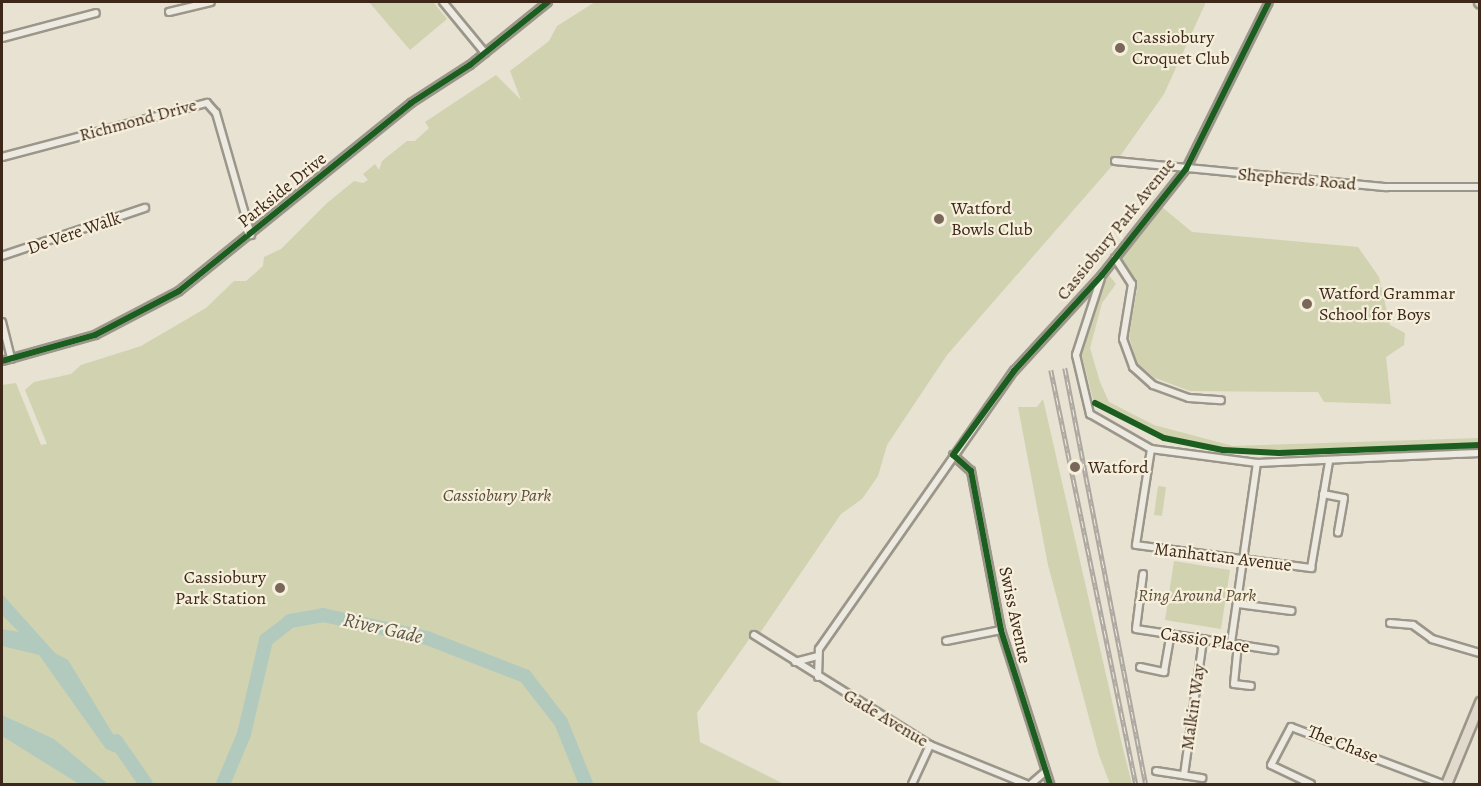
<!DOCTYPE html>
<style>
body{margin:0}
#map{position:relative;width:1481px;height:786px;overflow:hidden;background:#e8e2d2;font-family:Alegreya,serif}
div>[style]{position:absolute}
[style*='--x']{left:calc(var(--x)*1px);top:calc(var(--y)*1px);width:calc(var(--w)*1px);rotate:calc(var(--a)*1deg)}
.green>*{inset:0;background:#d0d2b0}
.water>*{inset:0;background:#b2cabe}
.river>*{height:14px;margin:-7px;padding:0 7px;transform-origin:7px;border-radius:7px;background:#b2cabe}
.roads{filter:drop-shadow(2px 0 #9c968a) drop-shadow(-2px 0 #9c968a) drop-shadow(0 2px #9c968a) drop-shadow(0 -2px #9c968a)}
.street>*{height:6px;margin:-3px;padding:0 3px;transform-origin:3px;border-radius:3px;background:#edeae1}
.primary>*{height:9px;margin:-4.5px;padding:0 4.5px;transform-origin:4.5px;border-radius:4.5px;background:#e0d9cc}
.rail>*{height:4.5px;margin-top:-2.25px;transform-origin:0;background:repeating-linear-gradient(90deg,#f6efdc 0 7px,#aca8a1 0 14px);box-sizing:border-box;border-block:2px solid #aca8a1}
.cycleway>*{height:6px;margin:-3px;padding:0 3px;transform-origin:3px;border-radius:3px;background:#1b5e20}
.dots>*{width:16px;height:16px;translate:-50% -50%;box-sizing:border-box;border:3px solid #f6efdc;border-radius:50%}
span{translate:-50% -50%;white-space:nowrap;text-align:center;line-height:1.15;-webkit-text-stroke:4.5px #f6efdc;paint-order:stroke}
.poi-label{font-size:18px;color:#3d2718}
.left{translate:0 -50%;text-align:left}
.right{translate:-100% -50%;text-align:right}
.street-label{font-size:18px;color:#3d2718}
.park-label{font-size:18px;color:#5d4e37;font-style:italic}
.water-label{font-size:20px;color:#595547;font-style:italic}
.frame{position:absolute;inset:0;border:3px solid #3d2718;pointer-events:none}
</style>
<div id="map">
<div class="green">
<div style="clip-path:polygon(369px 2px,433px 2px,447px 19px,410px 50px)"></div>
<div style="clip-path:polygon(595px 2px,1206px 2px,1164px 94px,1118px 159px,947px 355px,887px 445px,878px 476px,862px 499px,841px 514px,760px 633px,750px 638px,697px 713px,700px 742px,784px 784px,2px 784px,2px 385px,16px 383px,41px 445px,47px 444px,25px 390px,34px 382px,71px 374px,81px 365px,141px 346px,206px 308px,234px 281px,246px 281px,263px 266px,264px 257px,281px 249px,326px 204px,354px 181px,363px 183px,368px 180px,363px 174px,375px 164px,379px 170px,382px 161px,407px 141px,415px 141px,429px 128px,425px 122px,496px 75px,521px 100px,510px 71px,549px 41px,557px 26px)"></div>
<div style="clip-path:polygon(1162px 207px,1192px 232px,1358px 247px,1379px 277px,1390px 325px,1405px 333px,1404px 345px,1386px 357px,1391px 404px,1324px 402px,1318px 392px,1190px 391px,1155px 378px,1137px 363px,1129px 336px,1137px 289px,1120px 262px)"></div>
<div style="clip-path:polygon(1108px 274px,1116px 284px,1102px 303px,1090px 348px,1100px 382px,1109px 402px,1154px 425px,1233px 446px,1479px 438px,1479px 446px,1276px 455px,1163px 440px,1094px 403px,1080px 348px,1101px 278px)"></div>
<div style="clip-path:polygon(1043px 399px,1123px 749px,1132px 784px,1110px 784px,1099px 755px,1048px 565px,1018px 407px,1037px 407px)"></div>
<div style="clip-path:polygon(1158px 486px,1166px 487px,1162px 516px,1154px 515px)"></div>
<div style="clip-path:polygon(1174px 561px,1230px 570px,1221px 629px,1165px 620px)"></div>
</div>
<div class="water">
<div style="clip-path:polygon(2px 594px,55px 653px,68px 660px,127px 757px,106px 749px,39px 655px,2px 646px,2px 629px,19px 632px,2px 615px)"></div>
<div style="clip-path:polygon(2px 715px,54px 739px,108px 784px,79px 784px,2px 736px)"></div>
</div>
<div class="river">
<div style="--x:116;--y:741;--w:52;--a:55.1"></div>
<div style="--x:223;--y:784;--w:54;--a:-67.2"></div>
<div style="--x:244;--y:734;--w:97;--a:-76.8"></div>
<div style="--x:266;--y:640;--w:31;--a:-38"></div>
<div style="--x:290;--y:621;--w:34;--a:-10"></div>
<div style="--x:323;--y:615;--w:107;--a:12.5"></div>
<div style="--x:427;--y:638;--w:105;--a:21.2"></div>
<div style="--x:525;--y:676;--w:58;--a:52"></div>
<div style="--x:561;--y:722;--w:67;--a:68"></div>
</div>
<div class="roads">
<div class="street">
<div style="--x:443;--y:2;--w:66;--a:50.5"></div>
<div style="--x:169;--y:12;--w:43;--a:-13.4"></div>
<div style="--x:2;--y:38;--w:97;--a:-14.9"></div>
<div style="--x:2;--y:157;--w:212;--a:-14.8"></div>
<div style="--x:207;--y:103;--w:13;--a:48"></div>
<div style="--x:216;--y:113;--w:127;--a:74"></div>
<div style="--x:1115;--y:161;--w:273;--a:5.5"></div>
<div style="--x:1387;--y:187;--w:93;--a:0"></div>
<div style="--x:2;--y:256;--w:151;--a:-18.6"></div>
<div style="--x:1115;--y:258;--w:31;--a:57"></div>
<div style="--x:1132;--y:284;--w:56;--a:99.3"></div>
<div style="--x:1123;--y:339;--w:30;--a:70"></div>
<div style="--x:1133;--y:367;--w:27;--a:42"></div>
<div style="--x:1153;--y:385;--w:38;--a:20"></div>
<div style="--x:1189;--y:398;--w:32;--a:4"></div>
<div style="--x:1101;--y:278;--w:81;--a:108"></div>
<div style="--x:1076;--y:355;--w:61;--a:76.7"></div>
<div style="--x:1090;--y:414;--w:70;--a:29.8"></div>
<div style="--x:1151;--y:449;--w:107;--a:7.5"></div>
<div style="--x:1257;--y:463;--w:223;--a:-2.6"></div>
<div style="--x:2;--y:322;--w:38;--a:76"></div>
<div style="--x:2;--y:361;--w:97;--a:-15.6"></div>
<div style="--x:95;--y:335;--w:95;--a:-27.6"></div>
<div style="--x:179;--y:291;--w:299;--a:-39"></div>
<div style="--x:411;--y:103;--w:70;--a:-32.8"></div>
<div style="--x:470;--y:65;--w:100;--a:-38.9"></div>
<div style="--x:1151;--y:449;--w:97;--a:98.9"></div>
<div style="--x:1136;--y:545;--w:177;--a:7.5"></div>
<div style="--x:1311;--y:568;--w:108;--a:-80.4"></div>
<div style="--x:953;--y:455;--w:24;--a:42"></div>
<div style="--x:971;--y:471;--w:162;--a:79.3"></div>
<div style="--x:1001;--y:630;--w:162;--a:72.3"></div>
<div style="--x:1323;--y:494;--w:21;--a:11"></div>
<div style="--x:1344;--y:498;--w:35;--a:100"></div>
<div style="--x:1143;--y:574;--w:55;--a:97.3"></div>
<div style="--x:1136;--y:629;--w:140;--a:8.7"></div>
<div style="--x:1238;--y:604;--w:54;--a:7.4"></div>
<div style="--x:1390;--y:623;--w:23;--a:5"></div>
<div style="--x:1413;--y:625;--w:24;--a:36"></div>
<div style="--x:1432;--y:639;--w:50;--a:16.3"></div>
<div style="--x:754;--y:635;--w:208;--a:32"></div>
<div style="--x:930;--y:745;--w:104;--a:22.1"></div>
<div style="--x:946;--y:641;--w:56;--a:-11.3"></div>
<div style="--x:1231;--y:643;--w:182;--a:-81.8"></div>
<div style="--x:1238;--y:644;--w:40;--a:95.7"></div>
<div style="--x:1234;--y:684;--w:17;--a:7"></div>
<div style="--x:795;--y:662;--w:23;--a:-15"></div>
<div style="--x:1140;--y:667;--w:25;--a:12"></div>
<div style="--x:1164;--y:672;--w:39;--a:-80"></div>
<div style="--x:818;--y:677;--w:28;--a:-88"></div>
<div style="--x:819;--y:649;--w:340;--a:-55"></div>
<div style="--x:1014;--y:371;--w:130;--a:-47.5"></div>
<div style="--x:1102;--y:275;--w:135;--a:-51.6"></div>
<div style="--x:1186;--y:169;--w:186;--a:-63.6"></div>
<div style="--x:1156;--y:771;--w:47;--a:8.7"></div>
<div style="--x:1184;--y:775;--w:137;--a:-82"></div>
<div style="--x:912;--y:784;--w:43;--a:-65.2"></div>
<div style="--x:1031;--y:784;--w:18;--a:-41"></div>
<div style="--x:1311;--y:784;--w:44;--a:-154.6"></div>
<div style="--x:1271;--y:765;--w:43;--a:-62.2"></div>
<div style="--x:1291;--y:727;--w:162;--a:20.6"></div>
</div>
<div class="primary">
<div style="--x:1479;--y:2;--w:1;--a:45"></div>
<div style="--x:1446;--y:784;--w:89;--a:-67.5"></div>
</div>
</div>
<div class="rail">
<div style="--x:1065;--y:368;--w:424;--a:79"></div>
<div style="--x:1051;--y:370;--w:423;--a:78.4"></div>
</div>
<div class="cycleway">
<div style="--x:2;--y:361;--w:97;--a:-15.6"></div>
<div style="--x:95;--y:335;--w:95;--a:-27.6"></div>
<div style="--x:179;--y:291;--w:299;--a:-39"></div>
<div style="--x:411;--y:103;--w:70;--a:-32.8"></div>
<div style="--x:470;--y:65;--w:100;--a:-38.9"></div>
<div style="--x:1095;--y:403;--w:77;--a:26.9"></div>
<div style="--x:1164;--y:438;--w:60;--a:11.5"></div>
<div style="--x:1223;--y:450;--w:56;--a:3.1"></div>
<div style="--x:1279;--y:453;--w:201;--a:-2.3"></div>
<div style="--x:1050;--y:784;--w:162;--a:-107.7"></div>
<div style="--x:1001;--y:630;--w:162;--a:-100.7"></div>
<div style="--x:971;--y:471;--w:24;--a:-138"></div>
<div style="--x:953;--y:455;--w:104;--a:-54"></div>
<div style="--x:1014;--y:371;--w:130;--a:-47.5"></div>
<div style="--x:1102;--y:275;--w:135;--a:-51.6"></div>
<div style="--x:1186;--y:169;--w:186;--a:-63.6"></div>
</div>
<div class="dots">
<div style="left:1120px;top:48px;background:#796859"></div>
<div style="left:939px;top:219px;background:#796859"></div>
<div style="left:1307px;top:304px;background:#796859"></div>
<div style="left:1075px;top:467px;background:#796859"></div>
<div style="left:280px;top:588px;background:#796859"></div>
</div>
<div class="poi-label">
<span class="left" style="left:1132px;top:48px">Cassiobury<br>Croquet Club</span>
<span class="left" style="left:951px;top:219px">Watford<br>Bowls Club</span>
<span class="left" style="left:1319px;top:304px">Watford Grammar<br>School for Boys</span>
<span class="left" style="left:1088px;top:467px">Watford</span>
<span class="right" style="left:266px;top:588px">Cassiobury<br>Park Station</span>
</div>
<div class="street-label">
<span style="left:138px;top:120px;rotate:-15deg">Richmond Drive</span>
<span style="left:1297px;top:179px;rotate:5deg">Shepherds Road</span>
<span style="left:282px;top:190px;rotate:-39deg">Parkside Drive</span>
<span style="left:1116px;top:229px;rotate:-51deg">Cassiobury Park Avenue</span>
<span style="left:74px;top:233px;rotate:-19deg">De Vere Walk</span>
<span style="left:1223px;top:557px;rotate:7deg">Manhattan Avenue</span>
<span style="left:1015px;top:615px;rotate:78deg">Swiss Avenue</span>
<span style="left:1205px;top:640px;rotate:9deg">Cassio Place</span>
<span style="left:1193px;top:707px;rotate:-82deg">Malkin Way</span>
<span style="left:886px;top:718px;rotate:31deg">Gade Avenue</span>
<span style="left:1343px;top:744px;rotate:22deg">The Chase</span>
</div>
<div class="park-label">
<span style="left:497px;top:495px">Cassiobury Park</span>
<span style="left:1197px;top:595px">Ring Around Park</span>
</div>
<div class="water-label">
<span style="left:383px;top:628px;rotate:13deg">River Gade</span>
</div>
<div class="frame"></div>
</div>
